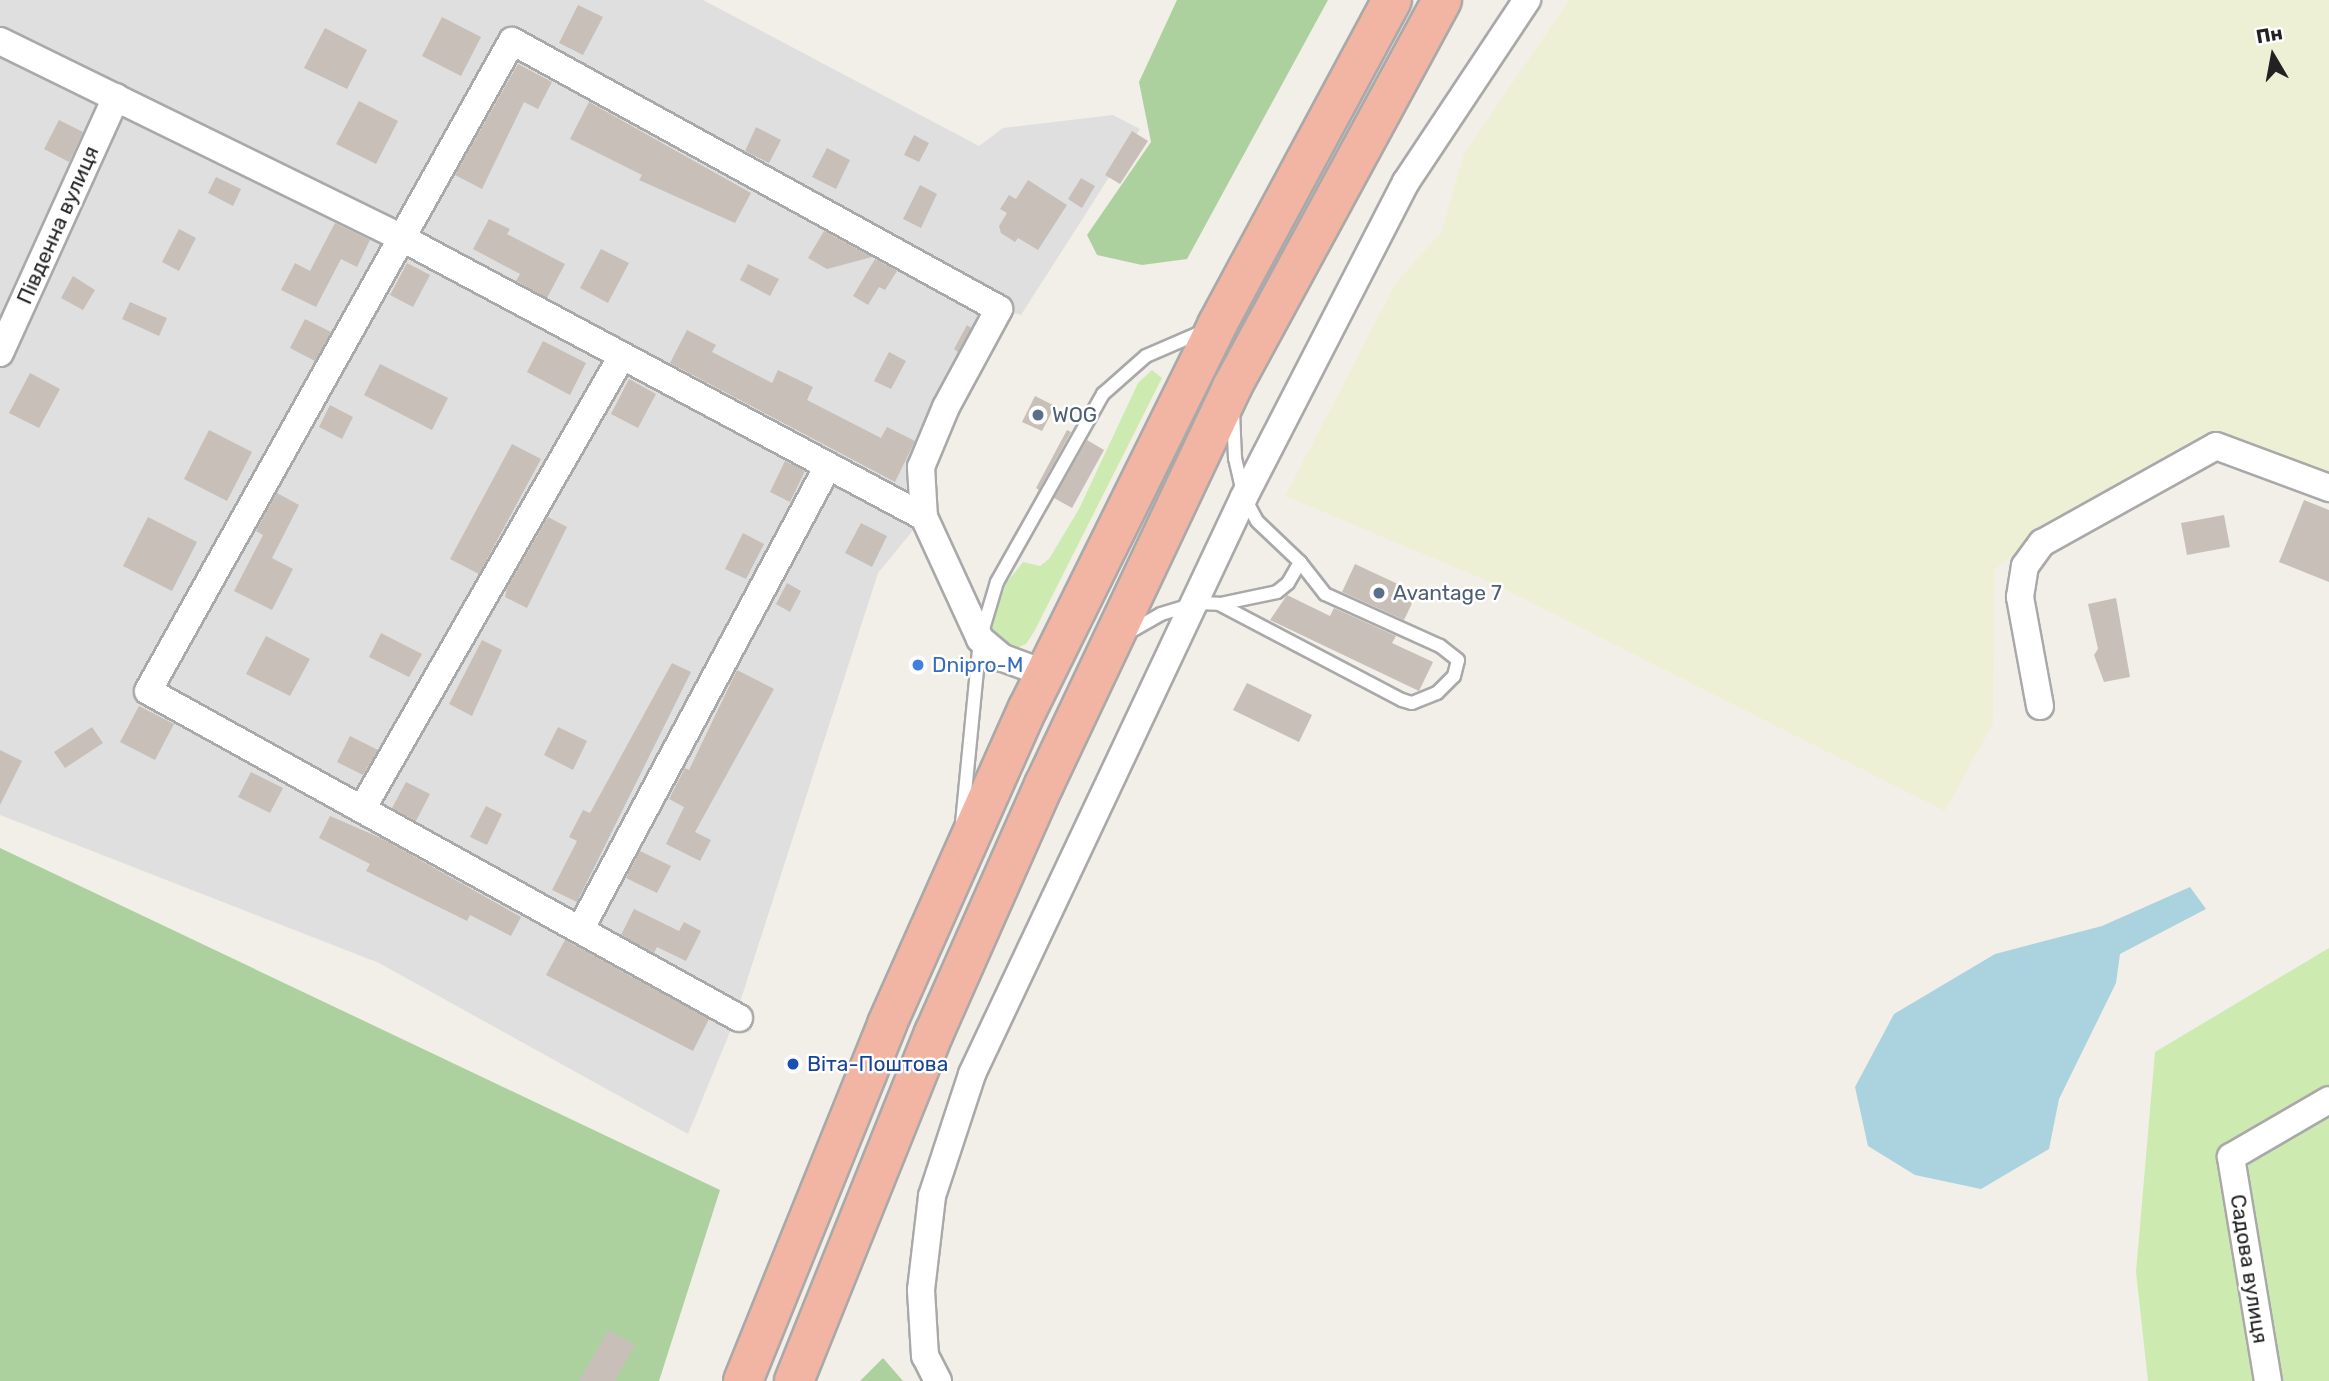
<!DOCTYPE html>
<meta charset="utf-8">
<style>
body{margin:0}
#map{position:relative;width:2329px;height:1381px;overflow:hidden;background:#f2efe9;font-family:Rubik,sans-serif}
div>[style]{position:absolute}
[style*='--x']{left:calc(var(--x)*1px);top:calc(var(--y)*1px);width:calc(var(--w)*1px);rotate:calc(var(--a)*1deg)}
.residential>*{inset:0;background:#e0dfdf}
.farmland>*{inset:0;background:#eef0d5}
.grass>*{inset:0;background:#cdebb0}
.forest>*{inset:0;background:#add19e}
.water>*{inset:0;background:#aad3df}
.building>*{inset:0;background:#c7bfb8}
.roads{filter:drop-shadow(2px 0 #a9a9a9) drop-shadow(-2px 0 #a9a9a9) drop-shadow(0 2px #a9a9a9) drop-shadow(0 -2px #a9a9a9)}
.service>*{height:12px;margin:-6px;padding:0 6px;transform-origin:6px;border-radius:6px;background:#fff}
.minor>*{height:26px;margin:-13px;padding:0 13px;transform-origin:13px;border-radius:13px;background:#fff}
.trunk>*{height:38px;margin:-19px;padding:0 19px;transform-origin:19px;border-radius:19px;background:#f2b4a3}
.dots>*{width:19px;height:19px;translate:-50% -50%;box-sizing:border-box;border:4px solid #fff;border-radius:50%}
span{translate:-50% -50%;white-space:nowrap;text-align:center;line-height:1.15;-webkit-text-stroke:5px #fff;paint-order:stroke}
.street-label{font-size:21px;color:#222}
.service-label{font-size:21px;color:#4e5e75}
.left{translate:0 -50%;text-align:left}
.shop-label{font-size:21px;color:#366cbe}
.transit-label{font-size:21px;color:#164399}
.north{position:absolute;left:2238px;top:21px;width:70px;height:70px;-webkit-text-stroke:5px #fff;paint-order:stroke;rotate:350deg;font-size:19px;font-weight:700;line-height:28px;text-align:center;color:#222}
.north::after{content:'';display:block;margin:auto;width:24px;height:32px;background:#222;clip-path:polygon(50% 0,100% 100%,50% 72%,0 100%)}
</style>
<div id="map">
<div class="residential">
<div style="clip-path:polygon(0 0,703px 0,979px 146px,1003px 128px,1113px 115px,1140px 129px,1021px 315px,1000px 309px,946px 407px,924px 517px,878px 573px,732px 1027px,688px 1134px,379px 963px,0 815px)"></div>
</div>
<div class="farmland">
<div style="clip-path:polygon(1569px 0,2329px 0,2329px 480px,2208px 435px,2039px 537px,1995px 569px,1993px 724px,1945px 811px,1490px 582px,1285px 496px,1397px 281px,1441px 233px,1464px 154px)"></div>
</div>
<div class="grass">
<div style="clip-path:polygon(1152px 370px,1162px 378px,1034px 632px,1026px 644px,1012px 650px,991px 640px,990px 628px,1006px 583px,1023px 562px,1040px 566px,1049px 559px,1079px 509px,1138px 383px)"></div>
<div style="clip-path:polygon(2329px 948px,2329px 1381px,2148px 1381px,2136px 1272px,2155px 1052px)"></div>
</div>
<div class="forest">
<div style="clip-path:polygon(1177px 0,1328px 0,1187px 259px,1142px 265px,1097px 255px,1087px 235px,1151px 142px,1139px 82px)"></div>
<div style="clip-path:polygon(0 848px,720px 1190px,659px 1381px,0 1381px)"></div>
<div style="clip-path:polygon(883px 1358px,903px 1381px,860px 1381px)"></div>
</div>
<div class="water">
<div style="clip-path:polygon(2190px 887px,2206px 909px,2120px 954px,2116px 983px,2059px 1099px,2049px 1149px,1981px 1189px,1915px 1175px,1868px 1146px,1855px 1087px,1894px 1014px,1995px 954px,2102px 926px)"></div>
</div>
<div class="building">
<div style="clip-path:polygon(578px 5px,603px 17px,583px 55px,559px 43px)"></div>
<div style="clip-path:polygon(442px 17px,481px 37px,461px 76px,422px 56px)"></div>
<div style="clip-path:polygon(325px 28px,367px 50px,347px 89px,304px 68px)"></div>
<div style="clip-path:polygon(518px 64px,552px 82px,538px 109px,524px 102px,482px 189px,455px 175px)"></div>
<div style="clip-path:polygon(359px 101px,398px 121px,376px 164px,336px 144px)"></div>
<div style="clip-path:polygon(589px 102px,751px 193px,735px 223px,639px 180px,642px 175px,570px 139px)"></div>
<div style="clip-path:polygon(59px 120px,83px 132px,69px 162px,44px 149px)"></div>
<div style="clip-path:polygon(756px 127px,781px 140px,769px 163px,745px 151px)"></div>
<div style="clip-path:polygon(1132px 131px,1148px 141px,1120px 184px,1105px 175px)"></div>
<div style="clip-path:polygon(914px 135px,929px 143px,919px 162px,904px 155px)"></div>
<div style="clip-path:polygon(827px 148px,850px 160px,836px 189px,812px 177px)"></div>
<div style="clip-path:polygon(216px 177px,241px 189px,233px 206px,208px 193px)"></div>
<div style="clip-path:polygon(1081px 178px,1095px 186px,1082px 208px,1068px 199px)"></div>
<div style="clip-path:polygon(1028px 180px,1067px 205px,1038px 250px,1018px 238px,1015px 242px,1001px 233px,999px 226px,1007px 213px,1000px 209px,1009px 195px,1016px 199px)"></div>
<div style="clip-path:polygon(920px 185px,937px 194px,921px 228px,903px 219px)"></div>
<div style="clip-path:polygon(489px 219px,510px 229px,507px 234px,565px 264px,547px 298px,516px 281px,520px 274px,473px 249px)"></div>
<div style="clip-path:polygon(335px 223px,370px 240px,357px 267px,341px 259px,316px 307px,281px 290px,295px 263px,310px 271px)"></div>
<div style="clip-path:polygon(179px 229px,196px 238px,179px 271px,162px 262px)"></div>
<div style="clip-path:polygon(824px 231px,872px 257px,827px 269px,808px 258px)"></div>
<div style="clip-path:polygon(601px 249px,629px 263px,608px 303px,580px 288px)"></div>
<div style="clip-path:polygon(875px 259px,897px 271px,885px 290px,879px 287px,868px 305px,853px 296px)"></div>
<div style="clip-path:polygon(407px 263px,430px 275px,413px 307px,390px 295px)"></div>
<div style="clip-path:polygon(748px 264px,779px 279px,770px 296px,740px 280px)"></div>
<div style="clip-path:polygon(73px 276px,95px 290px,83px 310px,61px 298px)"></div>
<div style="clip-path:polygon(130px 302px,167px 318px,159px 336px,122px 319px)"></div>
<div style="clip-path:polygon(305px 319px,331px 332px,315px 361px,290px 348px)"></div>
<div style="clip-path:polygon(967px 325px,971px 328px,958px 352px,954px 349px)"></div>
<div style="clip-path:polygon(687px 330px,716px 345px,712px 352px,772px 383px,778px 370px,813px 387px,807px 400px,881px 438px,887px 427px,915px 441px,895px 482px,670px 363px)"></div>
<div style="clip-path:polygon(543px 341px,586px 363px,570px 395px,527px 372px)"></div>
<div style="clip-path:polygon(889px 352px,906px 361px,891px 389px,874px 381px)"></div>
<div style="clip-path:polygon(380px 364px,448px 398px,432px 430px,364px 395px)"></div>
<div style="clip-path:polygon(30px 373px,60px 389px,39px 428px,9px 413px)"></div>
<div style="clip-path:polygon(629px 379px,656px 394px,638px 428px,611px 414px)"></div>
<div style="clip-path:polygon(1035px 396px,1055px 406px,1042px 431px,1022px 422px)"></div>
<div style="clip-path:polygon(330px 405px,353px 417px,342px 439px,319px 427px)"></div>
<div style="clip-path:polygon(209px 430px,252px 452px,227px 501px,184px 479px)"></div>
<div style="clip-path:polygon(1067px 430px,1071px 432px,1039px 490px,1036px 488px)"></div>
<div style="clip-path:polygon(1087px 440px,1104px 450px,1072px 508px,1054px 498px)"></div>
<div style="clip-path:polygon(512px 444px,541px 459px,479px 574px,450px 559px)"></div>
<div style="clip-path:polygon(785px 461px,805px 471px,790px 502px,770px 492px)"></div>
<div style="clip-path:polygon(277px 493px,299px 505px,272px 558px,293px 569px,272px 610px,234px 591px,263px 535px,256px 531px)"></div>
<div style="clip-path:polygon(2304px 500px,2329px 510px,2329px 582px,2279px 562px)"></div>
<div style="clip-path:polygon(2224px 515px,2230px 547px,2187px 555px,2181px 523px)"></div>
<div style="clip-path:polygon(148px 517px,197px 542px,172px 591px,123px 566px)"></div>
<div style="clip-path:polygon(548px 517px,567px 527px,527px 608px,505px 597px,507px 588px)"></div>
<div style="clip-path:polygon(861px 523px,887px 536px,872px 567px,845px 553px)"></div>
<div style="clip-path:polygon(743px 533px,764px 544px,746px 579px,725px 569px)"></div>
<div style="clip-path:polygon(1355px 564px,1417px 593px,1404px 620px,1342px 592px)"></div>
<div style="clip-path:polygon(787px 583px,801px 591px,790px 612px,776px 604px)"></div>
<div style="clip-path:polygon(1287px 595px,1330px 616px,1334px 608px,1396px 636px,1392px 643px,1433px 662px,1419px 691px,1270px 620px)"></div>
<div style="clip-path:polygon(2116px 598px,2130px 677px,2104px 682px,2094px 655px,2098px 649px,2088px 604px)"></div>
<div style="clip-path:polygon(381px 633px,422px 654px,409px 677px,369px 657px)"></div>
<div style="clip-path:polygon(266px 636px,310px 659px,290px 696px,246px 674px)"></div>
<div style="clip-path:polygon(482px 640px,502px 650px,472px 716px,449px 704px)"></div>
<div style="clip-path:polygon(672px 663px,691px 672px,577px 902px,552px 890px,577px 841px,569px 837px,583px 810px,590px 813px)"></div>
<div style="clip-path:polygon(737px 670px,774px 689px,695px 832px,711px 840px,700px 861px,666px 844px,684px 807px,669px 799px,685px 768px,689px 770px)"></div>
<div style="clip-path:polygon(1247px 683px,1312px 715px,1299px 742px,1233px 710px)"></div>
<div style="clip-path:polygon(139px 706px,174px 724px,155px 760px,120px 742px)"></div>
<div style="clip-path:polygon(92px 727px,103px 743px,65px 768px,54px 752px)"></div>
<div style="clip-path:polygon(558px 727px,587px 741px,573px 770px,544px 755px)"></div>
<div style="clip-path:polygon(350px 736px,378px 750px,363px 775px,337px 762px)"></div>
<div style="clip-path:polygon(0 750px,22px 761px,0 805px)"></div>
<div style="clip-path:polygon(251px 772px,283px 788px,270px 813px,238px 797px)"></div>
<div style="clip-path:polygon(406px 782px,430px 794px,416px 821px,392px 808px)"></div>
<div style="clip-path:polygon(486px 806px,502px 814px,487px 845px,470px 837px)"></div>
<div style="clip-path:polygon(330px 816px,383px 839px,521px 917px,511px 936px,470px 915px,467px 921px,366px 871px,370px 864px,319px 838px)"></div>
<div style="clip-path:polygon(640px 851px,671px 866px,657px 893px,626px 878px)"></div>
<div style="clip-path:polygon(634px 909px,679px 931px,684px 922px,701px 931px,686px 961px,657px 947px,654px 953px,621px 935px)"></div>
<div style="clip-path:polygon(565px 940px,709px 1019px,693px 1051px,546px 975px)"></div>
<div style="clip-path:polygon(608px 1330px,635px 1345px,615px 1381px,579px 1381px)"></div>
</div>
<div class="roads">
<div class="service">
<div style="--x:1220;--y:604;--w:58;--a:-11.9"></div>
<div style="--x:1277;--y:592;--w:14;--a:-39"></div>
<div style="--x:1288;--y:583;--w:24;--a:-60"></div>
<div style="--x:1126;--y:634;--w:40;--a:-29.7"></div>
<div style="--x:1161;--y:614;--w:37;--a:-17"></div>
<div style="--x:1196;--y:603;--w:23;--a:2"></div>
<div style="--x:1219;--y:604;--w:207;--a:27.7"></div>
<div style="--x:1402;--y:700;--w:10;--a:17"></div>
<div style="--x:1412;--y:703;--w:27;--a:-22"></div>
<div style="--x:1437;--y:693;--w:24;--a:-45"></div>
<div style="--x:1454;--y:676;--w:16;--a:-76"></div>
<div style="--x:1458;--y:660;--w:23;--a:-142"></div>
<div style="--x:1440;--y:646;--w:126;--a:-155.7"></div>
<div style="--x:1325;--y:594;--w:41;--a:-128"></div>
<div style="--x:1300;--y:562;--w:59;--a:-136.4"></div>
<div style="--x:1257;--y:521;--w:27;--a:-118"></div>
<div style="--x:1244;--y:497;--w:40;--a:-103"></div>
<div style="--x:1235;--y:458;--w:46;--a:-92.5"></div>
<div style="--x:962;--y:823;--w:185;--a:-84.4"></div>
<div style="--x:980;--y:639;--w:59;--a:-73.4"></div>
<div style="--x:997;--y:582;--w:216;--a:-60.6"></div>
<div style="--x:1103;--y:394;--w:57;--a:-41.5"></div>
<div style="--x:1146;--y:356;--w:63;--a:-23.3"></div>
</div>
<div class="minor">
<div style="--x:0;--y:41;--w:445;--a:26.1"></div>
<div style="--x:400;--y:237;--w:594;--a:28.12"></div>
<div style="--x:924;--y:517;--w:134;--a:65.3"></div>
<div style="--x:980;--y:639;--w:30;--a:40"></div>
<div style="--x:1003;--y:658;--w:44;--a:20.1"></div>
<div style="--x:0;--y:353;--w:281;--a:-65.6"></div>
<div style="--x:2040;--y:706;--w:111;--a:-100.4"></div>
<div style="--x:2020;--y:597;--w:31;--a:-81"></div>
<div style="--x:2025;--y:566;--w:29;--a:-54"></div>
<div style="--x:2042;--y:543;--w:199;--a:-29.1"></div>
<div style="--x:2216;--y:446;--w:121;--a:20.4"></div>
<div style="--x:362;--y:809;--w:522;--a:-60.15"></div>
<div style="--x:580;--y:930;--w:526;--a:-61.88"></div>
<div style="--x:739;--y:1018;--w:675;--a:-151.04"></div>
<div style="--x:148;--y:691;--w:745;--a:-60.75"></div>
<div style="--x:512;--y:41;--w:556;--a:28.82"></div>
<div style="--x:999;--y:309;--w:111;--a:118.4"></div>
<div style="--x:946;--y:407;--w:65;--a:112.6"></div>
<div style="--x:921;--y:467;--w:50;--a:86.6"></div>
<div style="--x:938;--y:1381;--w:28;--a:-117"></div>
<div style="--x:925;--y:1356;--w:66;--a:-93.5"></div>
<div style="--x:921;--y:1290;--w:95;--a:-83.3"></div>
<div style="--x:932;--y:1196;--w:128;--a:-71.8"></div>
<div style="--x:972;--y:1074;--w:638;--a:-64.76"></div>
<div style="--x:1244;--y:497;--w:354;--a:-62.8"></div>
<div style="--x:1406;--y:182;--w:219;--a:-56.4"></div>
<div style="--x:2268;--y:1381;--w:227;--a:-99.4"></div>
<div style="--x:2231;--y:1157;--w:113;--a:-30.2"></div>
</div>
<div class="trunk">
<div style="--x:743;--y:1381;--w:385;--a:-68"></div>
<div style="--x:887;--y:1024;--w:346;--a:-66"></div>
<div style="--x:1028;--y:708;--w:427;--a:-63.7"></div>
<div style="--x:1217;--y:325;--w:369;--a:-61.7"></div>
<div style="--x:794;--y:1381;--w:375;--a:-68.1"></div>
<div style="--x:934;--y:1033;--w:271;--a:-66.1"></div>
<div style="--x:1044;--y:785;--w:440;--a:-64.7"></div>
<div style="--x:1232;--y:387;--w:440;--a:-61.5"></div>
</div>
</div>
<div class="dots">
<div style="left:1038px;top:415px;background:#5c6f8a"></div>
<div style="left:1379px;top:593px;background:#5c6f8a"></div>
<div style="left:918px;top:665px;background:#3f7fe0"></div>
<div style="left:793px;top:1064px;background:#1a4fb4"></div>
</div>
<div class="street-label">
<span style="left:58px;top:225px;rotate:-66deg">Південна вулиця</span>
<span style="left:2249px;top:1269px;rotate:81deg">Садова вулиця</span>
</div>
<div class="service-label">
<span class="left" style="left:1052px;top:415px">WOG</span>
<span class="left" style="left:1393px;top:593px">Avantage 7</span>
</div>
<div class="shop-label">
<span class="left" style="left:932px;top:665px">Dnipro-M</span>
</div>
<div class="transit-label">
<span class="left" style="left:807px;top:1064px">Віта-Поштова</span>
</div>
<div class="north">Пн</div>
</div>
